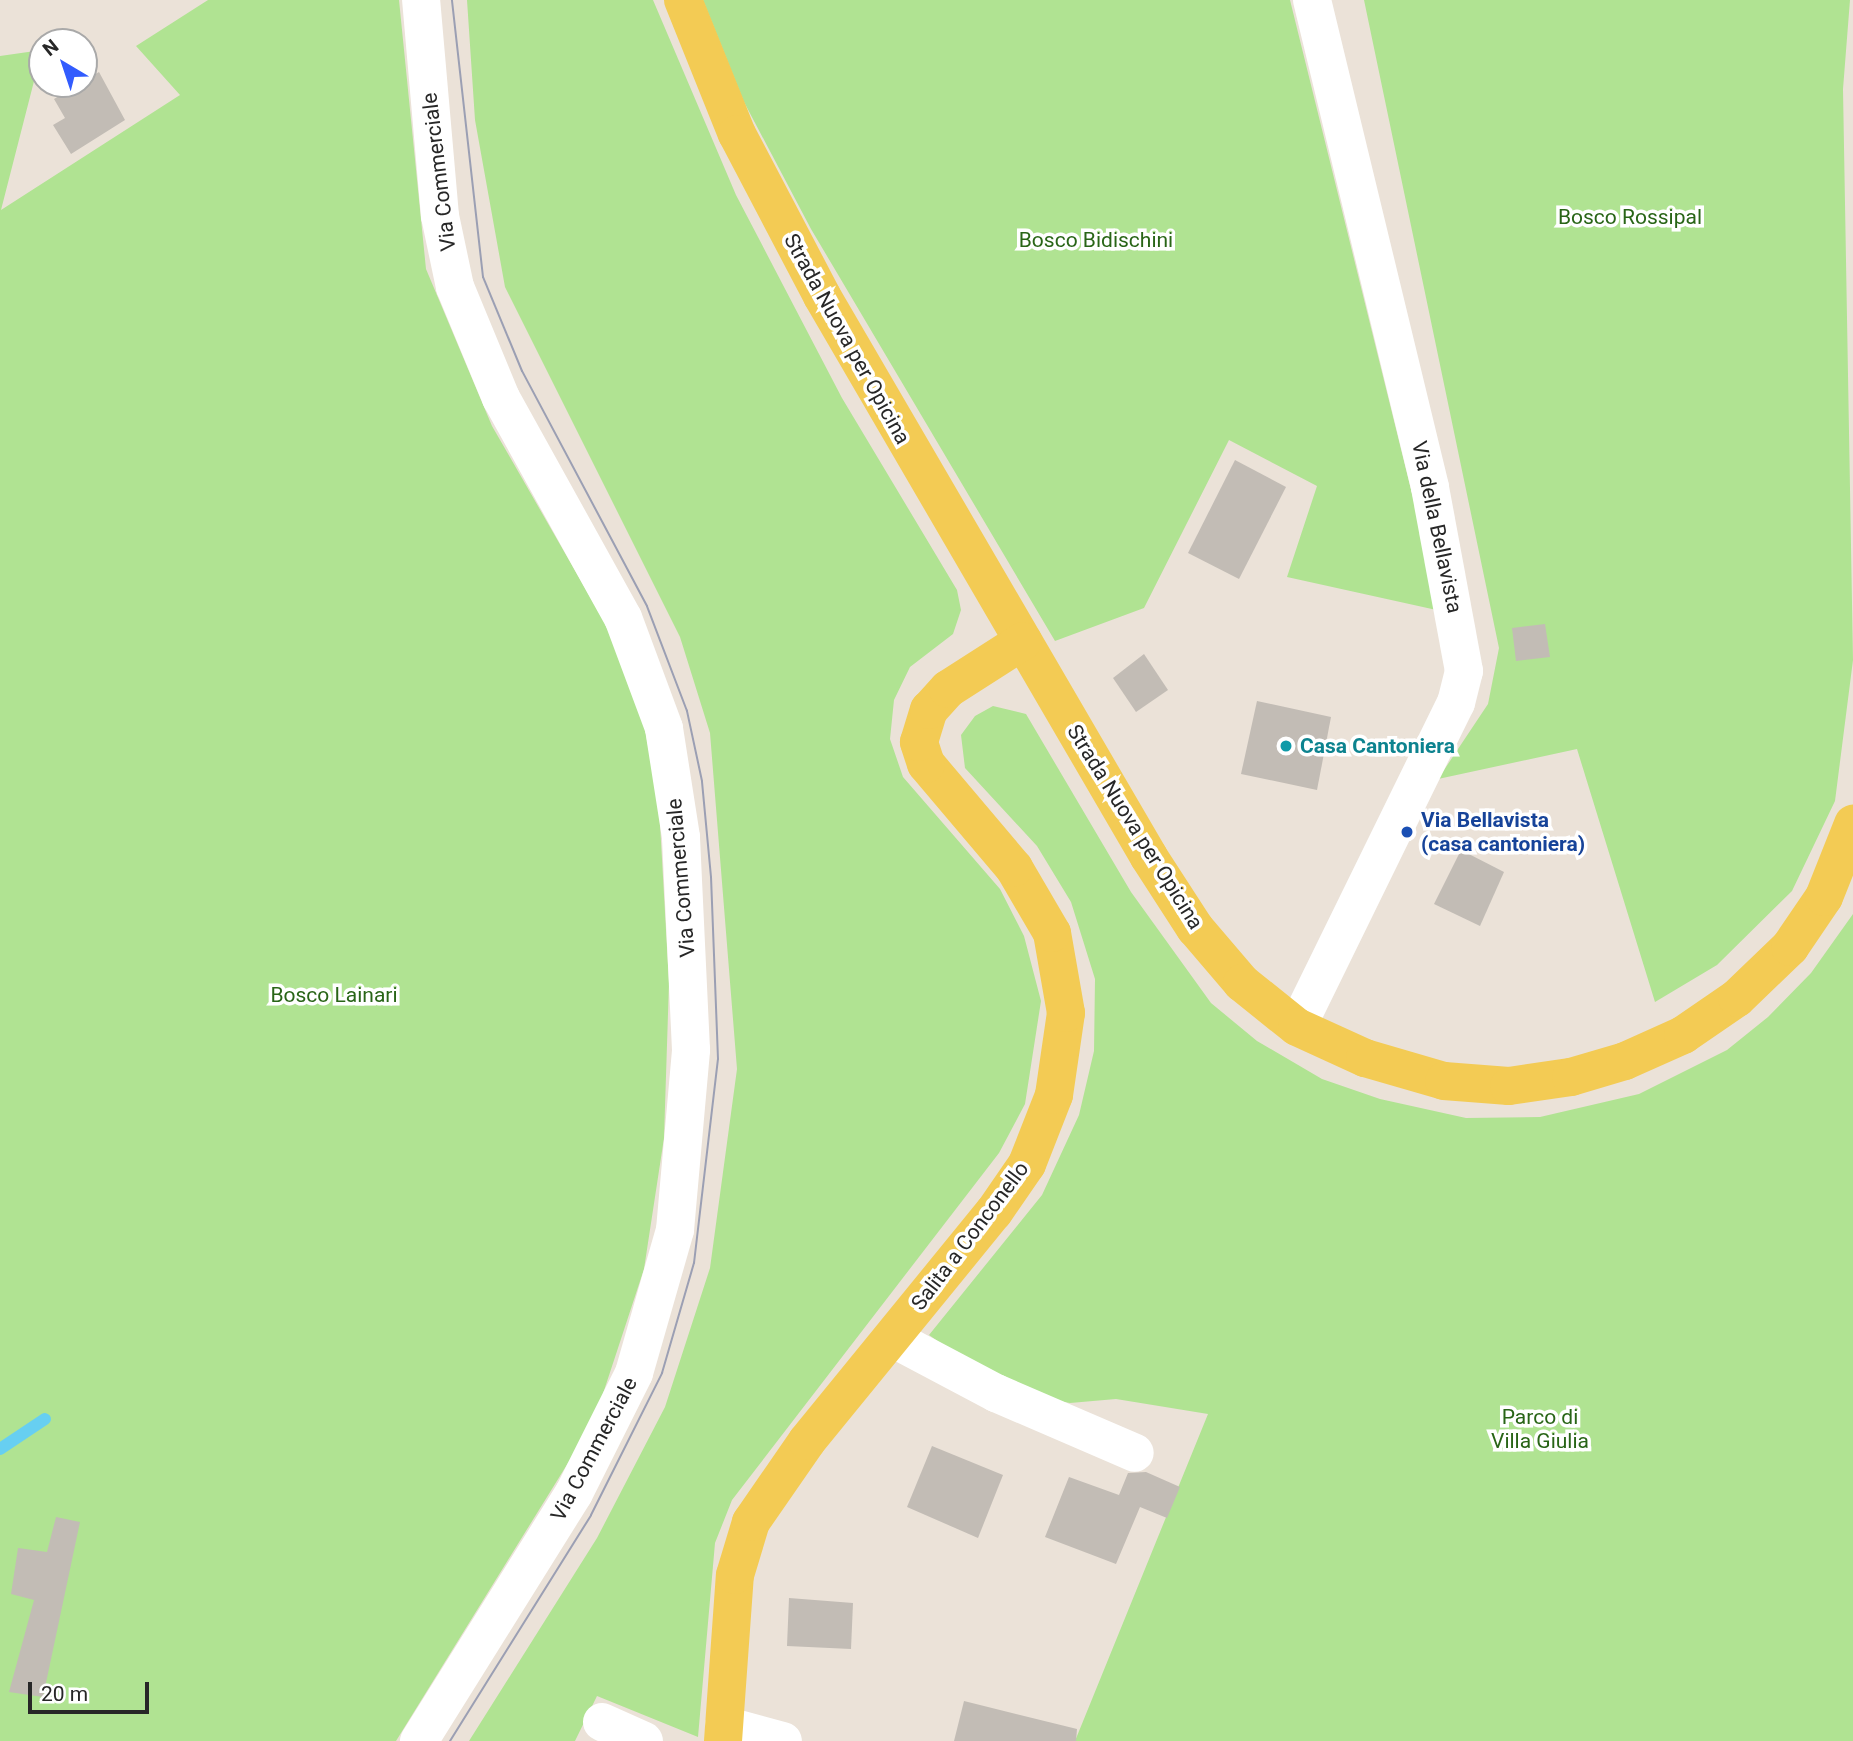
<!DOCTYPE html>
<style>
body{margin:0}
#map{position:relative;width:1853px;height:1741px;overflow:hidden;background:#ebe2d8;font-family:Roboto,sans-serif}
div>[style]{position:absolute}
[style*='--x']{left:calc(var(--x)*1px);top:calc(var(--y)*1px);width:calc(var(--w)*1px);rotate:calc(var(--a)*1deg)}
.green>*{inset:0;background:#b0e392}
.stream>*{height:12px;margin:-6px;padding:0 6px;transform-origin:6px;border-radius:6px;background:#67cff1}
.building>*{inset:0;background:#c2bcb5}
.minor>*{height:38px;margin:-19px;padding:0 19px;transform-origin:19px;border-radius:19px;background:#fff}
.major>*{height:38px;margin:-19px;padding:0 19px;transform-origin:19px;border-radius:19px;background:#f3cb54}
.tram>*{height:2px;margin:-1px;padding:0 1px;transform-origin:1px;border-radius:1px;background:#9b9fb3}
.dots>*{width:19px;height:19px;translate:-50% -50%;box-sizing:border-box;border:4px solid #fff;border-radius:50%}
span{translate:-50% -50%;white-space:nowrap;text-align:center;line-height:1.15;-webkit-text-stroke:7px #fff;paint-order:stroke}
.street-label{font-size:21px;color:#272727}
.park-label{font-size:21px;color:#296517}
.culture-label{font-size:21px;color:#0d838f;font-weight:700}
.left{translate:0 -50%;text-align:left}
.transit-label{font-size:21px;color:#164399;font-weight:700}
.north{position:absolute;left:28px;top:28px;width:70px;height:70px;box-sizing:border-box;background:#fff;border:2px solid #a9a9a9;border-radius:50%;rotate:321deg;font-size:19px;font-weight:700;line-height:28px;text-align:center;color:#272727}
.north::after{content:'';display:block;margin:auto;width:24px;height:32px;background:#325cfe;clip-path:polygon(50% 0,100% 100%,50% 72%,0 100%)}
.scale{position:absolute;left:28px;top:1682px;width:121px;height:32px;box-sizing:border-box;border:4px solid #272727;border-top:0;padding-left:9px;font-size:21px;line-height:24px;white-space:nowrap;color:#272727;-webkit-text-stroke:5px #fff;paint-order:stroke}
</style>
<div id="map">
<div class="green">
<div style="clip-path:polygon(208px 0,399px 0,426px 269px,492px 426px,608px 628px,644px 724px,659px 806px,669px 983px,664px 1138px,644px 1269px,594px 1421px,396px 1741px,0 1741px,0 56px,42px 50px,1px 210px,180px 95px,136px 46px)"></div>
<div style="clip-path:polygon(467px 0,653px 0,736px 195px,842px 398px,957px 590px,961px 610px,953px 634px,910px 667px,894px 700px,890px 739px,903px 777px,1000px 889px,1024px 936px,1041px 1001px,1025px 1104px,999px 1153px,732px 1500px,715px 1543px,698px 1737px,597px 1696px,575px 1741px,469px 1741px,597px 1538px,665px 1407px,710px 1268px,737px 1069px,710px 733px,680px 637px,505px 287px,475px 120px)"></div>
<div style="clip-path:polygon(703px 0,1290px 0,1441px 611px,1287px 577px,1317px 486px,1229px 440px,1144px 608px,1055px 641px,811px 229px,744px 102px)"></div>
<div style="clip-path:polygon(1364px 0,1850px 0,1843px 89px,1853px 660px,1835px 801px,1792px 891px,1717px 965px,1655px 1002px,1577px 749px,1438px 779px,1488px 704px,1499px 648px)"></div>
<div style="clip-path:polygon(993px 706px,1026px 714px,1131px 892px,1211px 1003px,1257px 1041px,1322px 1079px,1380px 1099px,1466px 1118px,1540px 1117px,1639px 1094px,1727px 1050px,1768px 1017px,1811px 973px,1853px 914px,1853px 1741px,1075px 1741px,1208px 1414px,1116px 1399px,1070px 1403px,1037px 1397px,983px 1373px,929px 1335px,1042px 1195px,1079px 1115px,1094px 1051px,1095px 979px,1071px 902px,1037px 846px,965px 768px,961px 735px,975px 716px)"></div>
</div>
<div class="stream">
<div style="--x:0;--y:1449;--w:54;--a:-33.7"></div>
</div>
<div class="building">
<div style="clip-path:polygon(99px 72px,125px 120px,71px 154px,53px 125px,65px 118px,54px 99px)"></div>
<div style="clip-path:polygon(1235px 460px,1286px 487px,1239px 579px,1188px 553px)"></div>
<div style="clip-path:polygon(1545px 624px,1550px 657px,1516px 661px,1512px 628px)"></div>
<div style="clip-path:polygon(1144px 654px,1168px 690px,1136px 712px,1113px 678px)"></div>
<div style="clip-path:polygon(1257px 701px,1331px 717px,1317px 790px,1241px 774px)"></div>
<div style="clip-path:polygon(1461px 850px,1504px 872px,1480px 926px,1434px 904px)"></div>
<div style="clip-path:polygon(932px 1446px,1003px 1475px,978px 1538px,907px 1507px)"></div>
<div style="clip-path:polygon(1146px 1472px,1180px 1487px,1167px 1518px,1140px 1507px,1116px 1564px,1045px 1537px,1069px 1477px,1119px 1495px,1128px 1473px)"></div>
<div style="clip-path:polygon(56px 1517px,80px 1522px,43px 1697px,9px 1692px,34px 1600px,11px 1594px,18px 1548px,47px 1552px)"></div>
<div style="clip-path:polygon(789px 1598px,853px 1603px,851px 1649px,787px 1646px)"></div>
<div style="clip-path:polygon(964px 1701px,1077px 1729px,1076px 1741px,954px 1741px)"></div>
</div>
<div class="minor">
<div style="--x:1297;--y:1027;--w:361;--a:-63.9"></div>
<div style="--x:1456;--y:703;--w:33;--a:-76"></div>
<div style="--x:1464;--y:671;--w:187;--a:-100.5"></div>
<div style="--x:1430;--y:487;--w:501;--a:-103.62"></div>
<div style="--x:892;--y:1338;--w:118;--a:27.9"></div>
<div style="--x:996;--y:1393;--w:151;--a:23.3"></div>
<div style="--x:602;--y:1722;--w:46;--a:24.3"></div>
<div style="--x:724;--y:1725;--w:61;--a:15.2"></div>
<div style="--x:419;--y:1741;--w:292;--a:-58"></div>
<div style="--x:574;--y:1493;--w:134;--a:-63.4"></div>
<div style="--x:634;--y:1373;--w:149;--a:-74"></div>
<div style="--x:675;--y:1230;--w:181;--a:-84.9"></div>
<div style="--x:691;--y:1050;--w:213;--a:-92.7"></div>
<div style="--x:681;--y:837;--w:110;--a:-98.9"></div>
<div style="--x:664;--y:728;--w:117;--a:-110.4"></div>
<div style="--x:623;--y:618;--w:252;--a:-119"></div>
<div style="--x:501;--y:398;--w:120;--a:-112.5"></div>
<div style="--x:455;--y:287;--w:73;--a:-101.9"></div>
<div style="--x:440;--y:216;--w:217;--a:-95"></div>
</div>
<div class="major">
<div style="--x:683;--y:0;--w:144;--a:68.1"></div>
<div style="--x:737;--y:134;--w:183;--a:62.3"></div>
<div style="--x:822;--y:296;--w:649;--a:59.76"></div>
<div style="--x:1149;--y:857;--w:85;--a:57.1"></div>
<div style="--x:1195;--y:928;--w:72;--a:49.5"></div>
<div style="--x:1242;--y:983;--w:70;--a:38.7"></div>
<div style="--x:1297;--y:1027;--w:75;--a:24.5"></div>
<div style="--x:1365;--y:1058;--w:82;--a:16.2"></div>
<div style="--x:1444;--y:1081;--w:65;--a:4.4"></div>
<div style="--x:1509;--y:1086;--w:63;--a:-8.3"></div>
<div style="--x:1571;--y:1077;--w:56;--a:-16.5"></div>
<div style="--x:1625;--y:1061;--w:64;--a:-24.1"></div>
<div style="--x:1683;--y:1035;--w:65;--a:-34.4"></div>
<div style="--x:1737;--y:998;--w:74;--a:-43.9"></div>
<div style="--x:1790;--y:947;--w:60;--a:-55.8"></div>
<div style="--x:1824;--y:897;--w:79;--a:-68.3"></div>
<div style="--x:723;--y:1741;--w:166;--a:-85.9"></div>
<div style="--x:735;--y:1575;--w:55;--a:-73.2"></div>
<div style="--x:751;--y:1522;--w:98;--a:-55.3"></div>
<div style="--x:807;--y:1441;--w:296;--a:-50.8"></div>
<div style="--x:994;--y:1212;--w:58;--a:-55.5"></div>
<div style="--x:1027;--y:1164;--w:74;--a:-68.6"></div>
<div style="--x:1054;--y:1095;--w:83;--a:-81.7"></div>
<div style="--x:1066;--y:1013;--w:81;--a:-99.9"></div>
<div style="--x:1052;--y:933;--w:75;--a:-120.3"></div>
<div style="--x:1014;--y:868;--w:136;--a:-130.2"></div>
<div style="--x:926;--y:764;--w:23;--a:-108"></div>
<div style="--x:919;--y:742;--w:34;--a:-73"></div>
<div style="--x:929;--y:710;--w:28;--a:-48"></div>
<div style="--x:948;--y:689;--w:89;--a:-32.6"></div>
</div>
<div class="tram">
<div style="--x:450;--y:1741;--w:266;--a:-58"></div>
<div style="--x:591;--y:1515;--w:159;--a:-63.4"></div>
<div style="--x:662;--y:1373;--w:115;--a:-73.8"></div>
<div style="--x:694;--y:1263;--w:205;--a:-83.3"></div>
<div style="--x:718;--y:1059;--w:182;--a:-92.2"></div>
<div style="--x:711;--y:877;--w:96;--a:-95.4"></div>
<div style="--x:702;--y:781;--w:72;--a:-102.1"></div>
<div style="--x:687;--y:711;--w:112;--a:-110.9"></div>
<div style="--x:647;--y:606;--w:266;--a:-118"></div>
<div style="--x:522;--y:371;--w:102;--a:-112.5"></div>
<div style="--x:483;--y:277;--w:279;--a:-96.4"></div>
</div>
<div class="dots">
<div style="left:1286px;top:746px;background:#0f9aa8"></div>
<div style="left:1407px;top:832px;background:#1a4fb4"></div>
</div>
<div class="street-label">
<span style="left:439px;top:172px;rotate:-97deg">Via Commerciale</span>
<span style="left:847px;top:339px;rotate:61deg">Strada Nuova per Opicina</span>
<span style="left:1437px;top:527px;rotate:78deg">Via della Bellavista</span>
<span style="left:1135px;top:827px;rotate:58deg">Strada Nuova per Opicina</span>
<span style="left:681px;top:878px;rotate:-95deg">Via Commerciale</span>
<span style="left:970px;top:1236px;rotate:-53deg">Salita a Conconello</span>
<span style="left:594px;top:1449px;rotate:-62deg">Via Commerciale</span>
</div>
<div class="park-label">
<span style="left:1630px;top:217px">Bosco Rossipal</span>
<span style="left:1096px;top:240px">Bosco Bidischini</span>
<span style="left:334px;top:995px">Bosco Lainari</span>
<span style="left:1540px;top:1429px">Parco di<br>Villa Giulia</span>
</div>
<div class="culture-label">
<span class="left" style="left:1300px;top:746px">Casa Cantoniera</span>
</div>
<div class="transit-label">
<span class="left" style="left:1421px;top:832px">Via Bellavista<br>(casa cantoniera)</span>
</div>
<div class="north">N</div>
<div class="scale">20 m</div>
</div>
